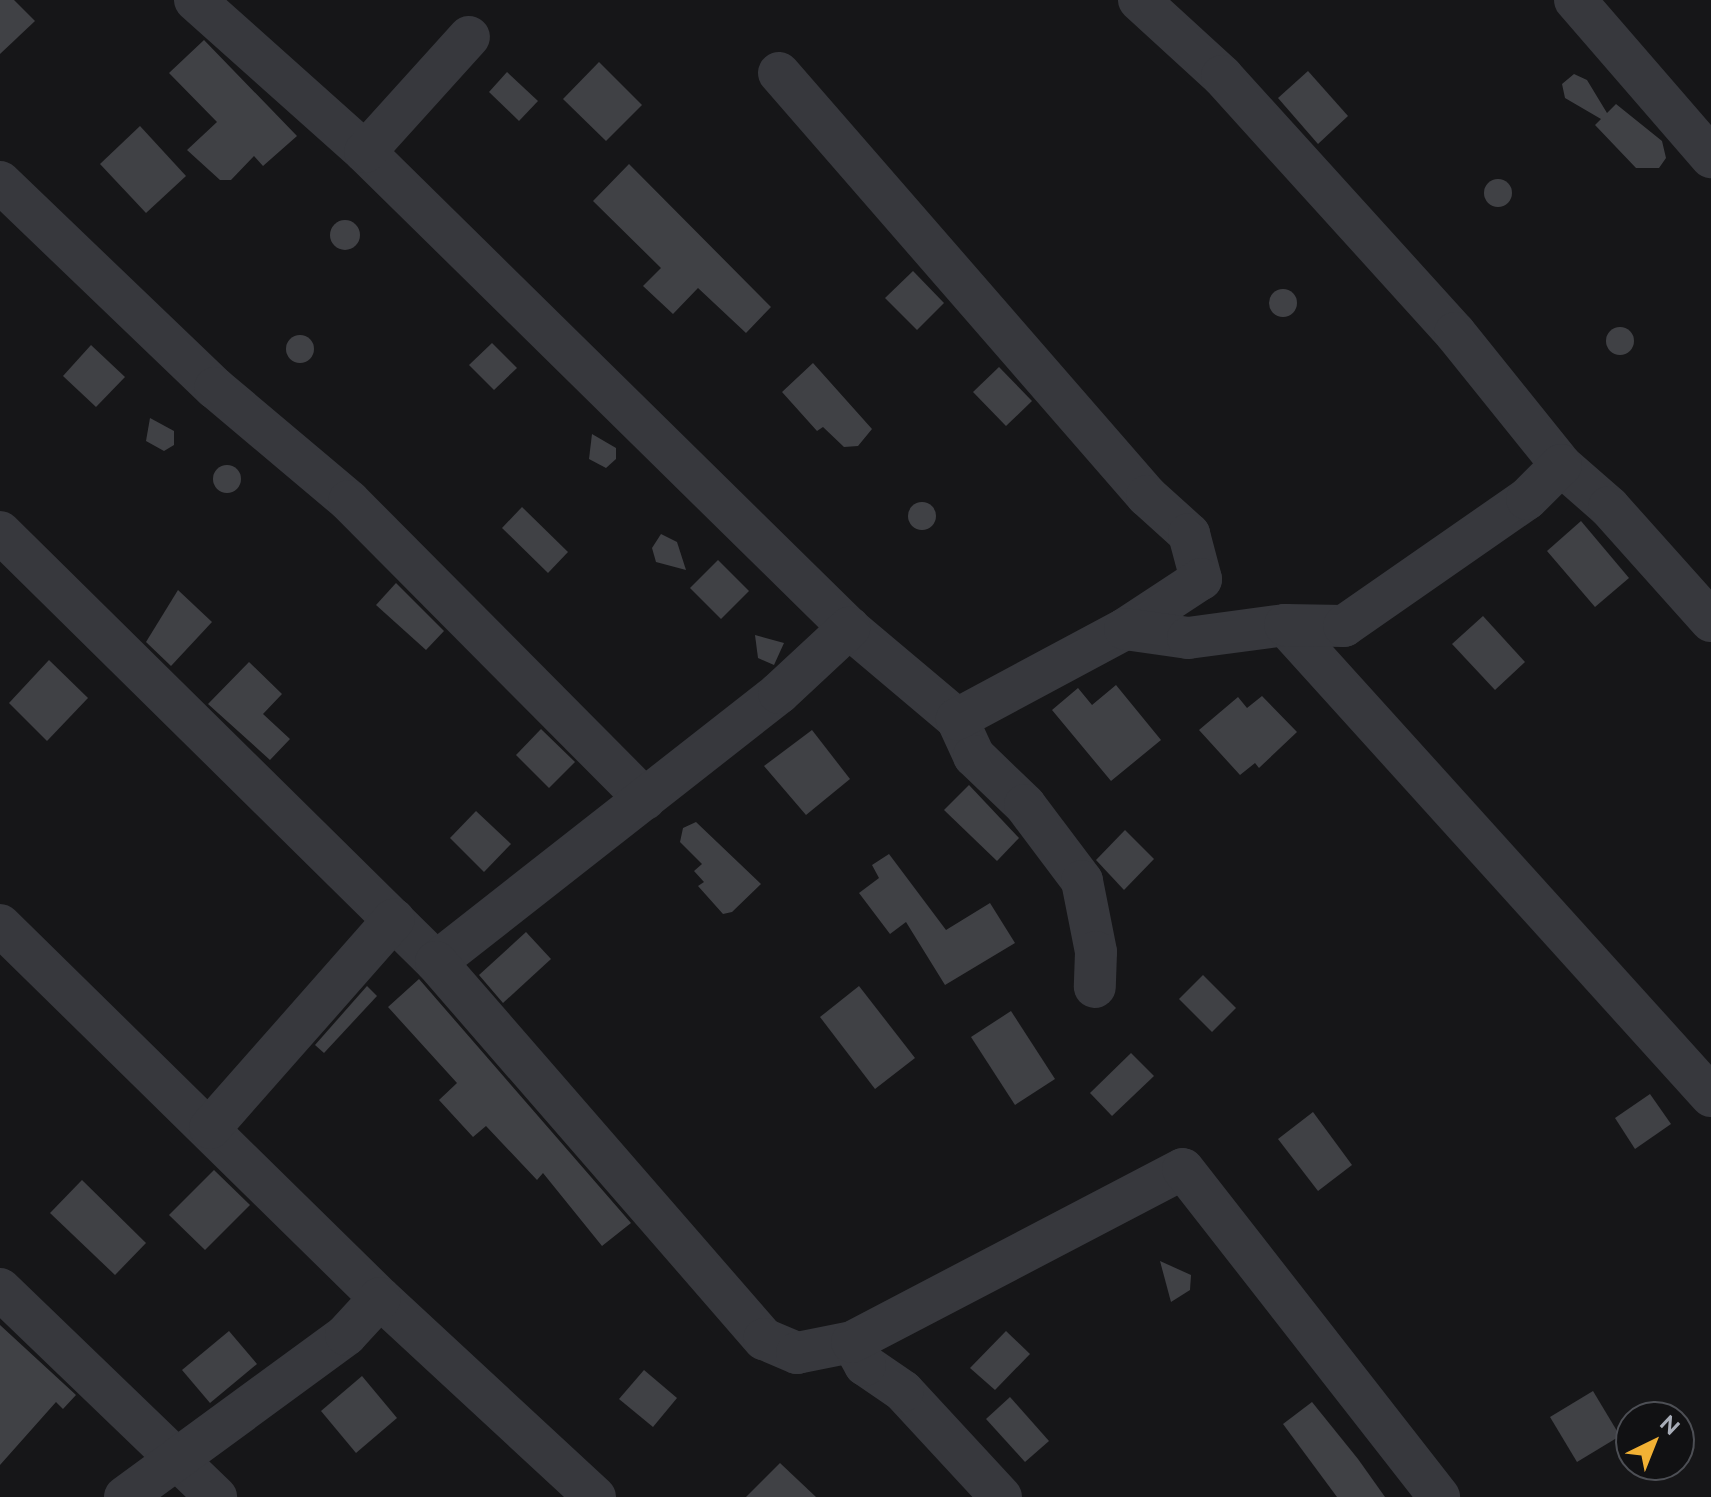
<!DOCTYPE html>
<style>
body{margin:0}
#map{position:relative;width:1711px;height:1497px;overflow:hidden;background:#161618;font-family:Raleway,sans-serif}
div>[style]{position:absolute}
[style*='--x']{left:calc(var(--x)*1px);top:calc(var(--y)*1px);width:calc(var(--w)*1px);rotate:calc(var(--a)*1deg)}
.building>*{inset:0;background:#404145}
.round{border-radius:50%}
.minor>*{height:42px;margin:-21px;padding:0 21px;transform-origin:21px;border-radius:21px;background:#37383d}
span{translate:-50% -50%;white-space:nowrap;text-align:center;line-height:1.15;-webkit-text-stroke:6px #111113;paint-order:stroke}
.north{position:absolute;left:1615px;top:1401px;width:80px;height:80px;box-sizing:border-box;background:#111113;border:2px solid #4d4f55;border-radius:50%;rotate:43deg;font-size:22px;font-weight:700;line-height:32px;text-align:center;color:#a8adb8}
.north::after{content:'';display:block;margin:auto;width:28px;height:36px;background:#f2b134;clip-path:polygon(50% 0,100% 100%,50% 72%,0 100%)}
</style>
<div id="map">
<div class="building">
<div style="clip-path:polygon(0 0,14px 0,35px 21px,0 54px)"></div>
<div style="clip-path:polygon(204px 40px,297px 136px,263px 166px,254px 156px,231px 180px,220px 180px,187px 150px,217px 122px,169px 73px)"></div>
<div style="clip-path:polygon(599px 62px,642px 105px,606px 141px,563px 99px)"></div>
<div style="clip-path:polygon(1308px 71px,1348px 116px,1318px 144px,1278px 98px)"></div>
<div style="clip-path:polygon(507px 72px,538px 101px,519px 121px,489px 92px)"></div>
<div style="clip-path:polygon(1574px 74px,1587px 80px,1607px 113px,1616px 104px,1662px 141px,1666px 158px,1659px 168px,1636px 168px,1595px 125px,1601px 119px,1565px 98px,1562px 84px)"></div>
<div style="clip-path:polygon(140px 126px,186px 176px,146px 213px,100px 164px)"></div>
<div style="clip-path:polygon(629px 164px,771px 307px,746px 333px,698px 288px,673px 314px,643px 286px,661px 268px,593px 201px)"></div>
<div class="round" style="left:1484px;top:179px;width:28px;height:28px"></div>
<div class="round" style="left:330px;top:220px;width:30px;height:30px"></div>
<div style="clip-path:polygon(913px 271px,944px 303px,917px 330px,885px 298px)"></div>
<div class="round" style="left:1269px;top:289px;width:28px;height:28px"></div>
<div class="round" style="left:1606px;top:327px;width:28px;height:28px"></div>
<div class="round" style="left:286px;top:335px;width:28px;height:28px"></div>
<div style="clip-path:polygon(492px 343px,517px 368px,494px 390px,469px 365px)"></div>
<div style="clip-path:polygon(91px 345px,125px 377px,96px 407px,63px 376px)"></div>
<div style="clip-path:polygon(813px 363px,872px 429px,858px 446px,844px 447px,823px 427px,817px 431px,782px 392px)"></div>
<div style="clip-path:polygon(999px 367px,1032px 401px,1006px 426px,973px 392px)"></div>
<div style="clip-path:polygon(150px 418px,174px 431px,174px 445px,164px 451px,146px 441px)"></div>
<div style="clip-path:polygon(592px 434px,616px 448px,616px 459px,606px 468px,589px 459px)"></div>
<div class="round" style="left:213px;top:465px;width:28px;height:28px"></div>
<div class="round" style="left:908px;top:502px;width:28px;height:28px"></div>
<div style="clip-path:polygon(522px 507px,568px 552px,548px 573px,502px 528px)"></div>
<div style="clip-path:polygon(1581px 521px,1629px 578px,1595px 607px,1547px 551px)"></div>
<div style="clip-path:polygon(661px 534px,677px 542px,686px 570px,656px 562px,652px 548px)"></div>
<div style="clip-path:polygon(718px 560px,749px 591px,721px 619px,690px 588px)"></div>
<div style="clip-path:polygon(396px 583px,444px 631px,426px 650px,376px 605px)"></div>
<div style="clip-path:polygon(178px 590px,212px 622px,171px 666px,146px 642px)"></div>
<div style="clip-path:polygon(1483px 616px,1525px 662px,1495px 690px,1452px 644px)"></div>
<div style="clip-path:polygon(755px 635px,784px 643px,774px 665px,758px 658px)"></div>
<div style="clip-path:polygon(49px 660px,88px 698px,47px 741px,9px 703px)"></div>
<div style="clip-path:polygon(249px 662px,282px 694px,263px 714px,290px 739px,270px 760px,208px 704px)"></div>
<div style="clip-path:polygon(1116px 685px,1161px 740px,1111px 781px,1052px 710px,1078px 688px,1092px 705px)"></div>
<div style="clip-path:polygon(1262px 696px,1297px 732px,1259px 768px,1255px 763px,1240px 775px,1199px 730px,1238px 697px,1247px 708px)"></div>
<div style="clip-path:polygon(541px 729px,575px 762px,549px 788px,516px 755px)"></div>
<div style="clip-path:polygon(812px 730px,850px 779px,806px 815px,764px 766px)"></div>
<div style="clip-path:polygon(969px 785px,1019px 838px,997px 861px,944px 810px)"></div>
<div style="clip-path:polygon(476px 811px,511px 844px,484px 872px,450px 838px)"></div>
<div style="clip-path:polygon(696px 822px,761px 884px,732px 912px,723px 914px,698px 886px,704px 882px,694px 871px,702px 864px,680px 842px,683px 828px)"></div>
<div style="clip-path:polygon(1125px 830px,1154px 859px,1124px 890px,1096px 860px)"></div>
<div style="clip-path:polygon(889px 854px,946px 930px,990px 903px,1015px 943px,945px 985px,906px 922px,890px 934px,859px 893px,879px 878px,872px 865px)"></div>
<div style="clip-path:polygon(526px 932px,551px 959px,503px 1003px,479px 975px)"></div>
<div style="clip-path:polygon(1203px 975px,1236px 1008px,1212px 1032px,1179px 999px)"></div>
<div style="clip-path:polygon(419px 979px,631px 1223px,602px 1246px,543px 1173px,537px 1180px,486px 1126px,473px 1137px,439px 1100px,457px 1083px,388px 1007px)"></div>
<div style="clip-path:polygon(367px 986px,377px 996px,324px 1053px,315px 1045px)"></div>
<div style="clip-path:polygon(859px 986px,915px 1058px,875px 1089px,820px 1017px)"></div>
<div style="clip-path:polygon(1011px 1011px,1055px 1079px,1015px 1105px,971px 1037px)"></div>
<div style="clip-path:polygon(1131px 1053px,1154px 1076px,1112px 1116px,1090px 1093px)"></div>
<div style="clip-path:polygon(1650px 1094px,1671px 1124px,1635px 1149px,1615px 1118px)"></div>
<div style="clip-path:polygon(1313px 1112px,1352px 1165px,1318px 1191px,1278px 1139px)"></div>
<div style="clip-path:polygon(214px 1170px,250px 1205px,205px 1250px,169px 1215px)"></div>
<div style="clip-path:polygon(82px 1180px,146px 1243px,115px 1275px,50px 1213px)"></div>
<div style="clip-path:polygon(1160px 1261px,1191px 1275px,1190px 1290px,1171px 1302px)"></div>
<div style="clip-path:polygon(0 1325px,76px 1395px,63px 1409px,56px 1402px,0 1465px)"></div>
<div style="clip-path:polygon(229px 1331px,257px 1364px,210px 1403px,182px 1370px)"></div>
<div style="clip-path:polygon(1006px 1331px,1030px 1354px,995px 1390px,970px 1368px)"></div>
<div style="clip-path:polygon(644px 1370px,677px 1398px,653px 1427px,619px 1399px)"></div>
<div style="clip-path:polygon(362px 1376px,397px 1418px,356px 1453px,321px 1411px)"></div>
<div style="clip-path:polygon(1593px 1391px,1620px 1436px,1577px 1462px,1550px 1417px)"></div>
<div style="clip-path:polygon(1010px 1397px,1049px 1441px,1025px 1462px,986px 1419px)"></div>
<div style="clip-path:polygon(1312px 1402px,1358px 1459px,1385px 1497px,1337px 1497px,1283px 1424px)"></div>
<div style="clip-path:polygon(780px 1463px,816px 1497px,746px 1497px)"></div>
</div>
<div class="minor">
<div style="--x:195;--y:0;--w:228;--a:41.8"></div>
<div style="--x:365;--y:152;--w:679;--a:44.52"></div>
<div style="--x:849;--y:628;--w:141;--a:40.1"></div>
<div style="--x:957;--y:719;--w:41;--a:65.3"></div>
<div style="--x:974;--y:756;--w:71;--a:43.9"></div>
<div style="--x:1025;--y:805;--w:95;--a:53.1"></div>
<div style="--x:1082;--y:881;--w:72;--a:78.8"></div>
<div style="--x:1096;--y:952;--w:35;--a:92"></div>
<div style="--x:1139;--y:0;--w:113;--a:42.5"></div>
<div style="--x:1222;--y:76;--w:347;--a:47.8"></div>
<div style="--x:1455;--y:333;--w:169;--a:51.2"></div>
<div style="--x:1561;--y:465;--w:64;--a:41.2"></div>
<div style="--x:1609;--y:507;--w:153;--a:48.2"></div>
<div style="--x:1575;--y:0;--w:208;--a:49.1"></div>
<div style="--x:779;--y:73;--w:561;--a:48.98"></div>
<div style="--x:1147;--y:496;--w:57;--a:42.1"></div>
<div style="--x:1189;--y:534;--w:47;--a:75.1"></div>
<div style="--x:1201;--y:579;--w:91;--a:146.7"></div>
<div style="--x:1125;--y:629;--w:191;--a:151.8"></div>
<div style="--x:365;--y:152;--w:155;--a:-47.9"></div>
<div style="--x:0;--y:182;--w:298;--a:43.8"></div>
<div style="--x:215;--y:388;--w:175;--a:40.1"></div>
<div style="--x:349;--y:501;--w:420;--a:45.2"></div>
<div style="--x:0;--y:532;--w:612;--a:44.6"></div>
<div style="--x:436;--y:962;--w:436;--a:-38.1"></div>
<div style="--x:779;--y:693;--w:96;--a:-42.9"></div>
<div style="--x:1285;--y:625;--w:635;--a:47.87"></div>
<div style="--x:1125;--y:629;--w:64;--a:8.1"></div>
<div style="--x:1188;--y:638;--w:98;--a:-7.6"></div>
<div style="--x:1285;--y:625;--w:59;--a:1"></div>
<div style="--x:1344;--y:626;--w:223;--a:-34.8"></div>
<div style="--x:1527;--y:499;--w:48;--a:-45"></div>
<div style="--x:0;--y:925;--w:532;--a:44.47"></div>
<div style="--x:380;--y:1298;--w:293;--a:42.8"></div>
<div style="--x:436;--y:962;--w:500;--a:49"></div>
<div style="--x:764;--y:1339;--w:36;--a:23"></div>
<div style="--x:797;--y:1353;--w:56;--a:-11.3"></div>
<div style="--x:210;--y:1128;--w:278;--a:-48.6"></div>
<div style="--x:0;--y:1289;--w:300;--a:43.9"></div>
<div style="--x:125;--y:1497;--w:274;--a:-36.2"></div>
<div style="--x:346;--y:1335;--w:50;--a:-47.4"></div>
<div style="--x:1001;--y:1497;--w:144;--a:-132.8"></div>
<div style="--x:903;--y:1391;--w:46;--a:-145.6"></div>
<div style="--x:865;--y:1365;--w:26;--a:-119"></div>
<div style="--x:852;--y:1342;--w:373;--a:-27.6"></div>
<div style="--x:1183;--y:1169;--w:416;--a:52"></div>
</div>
<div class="north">N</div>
</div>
